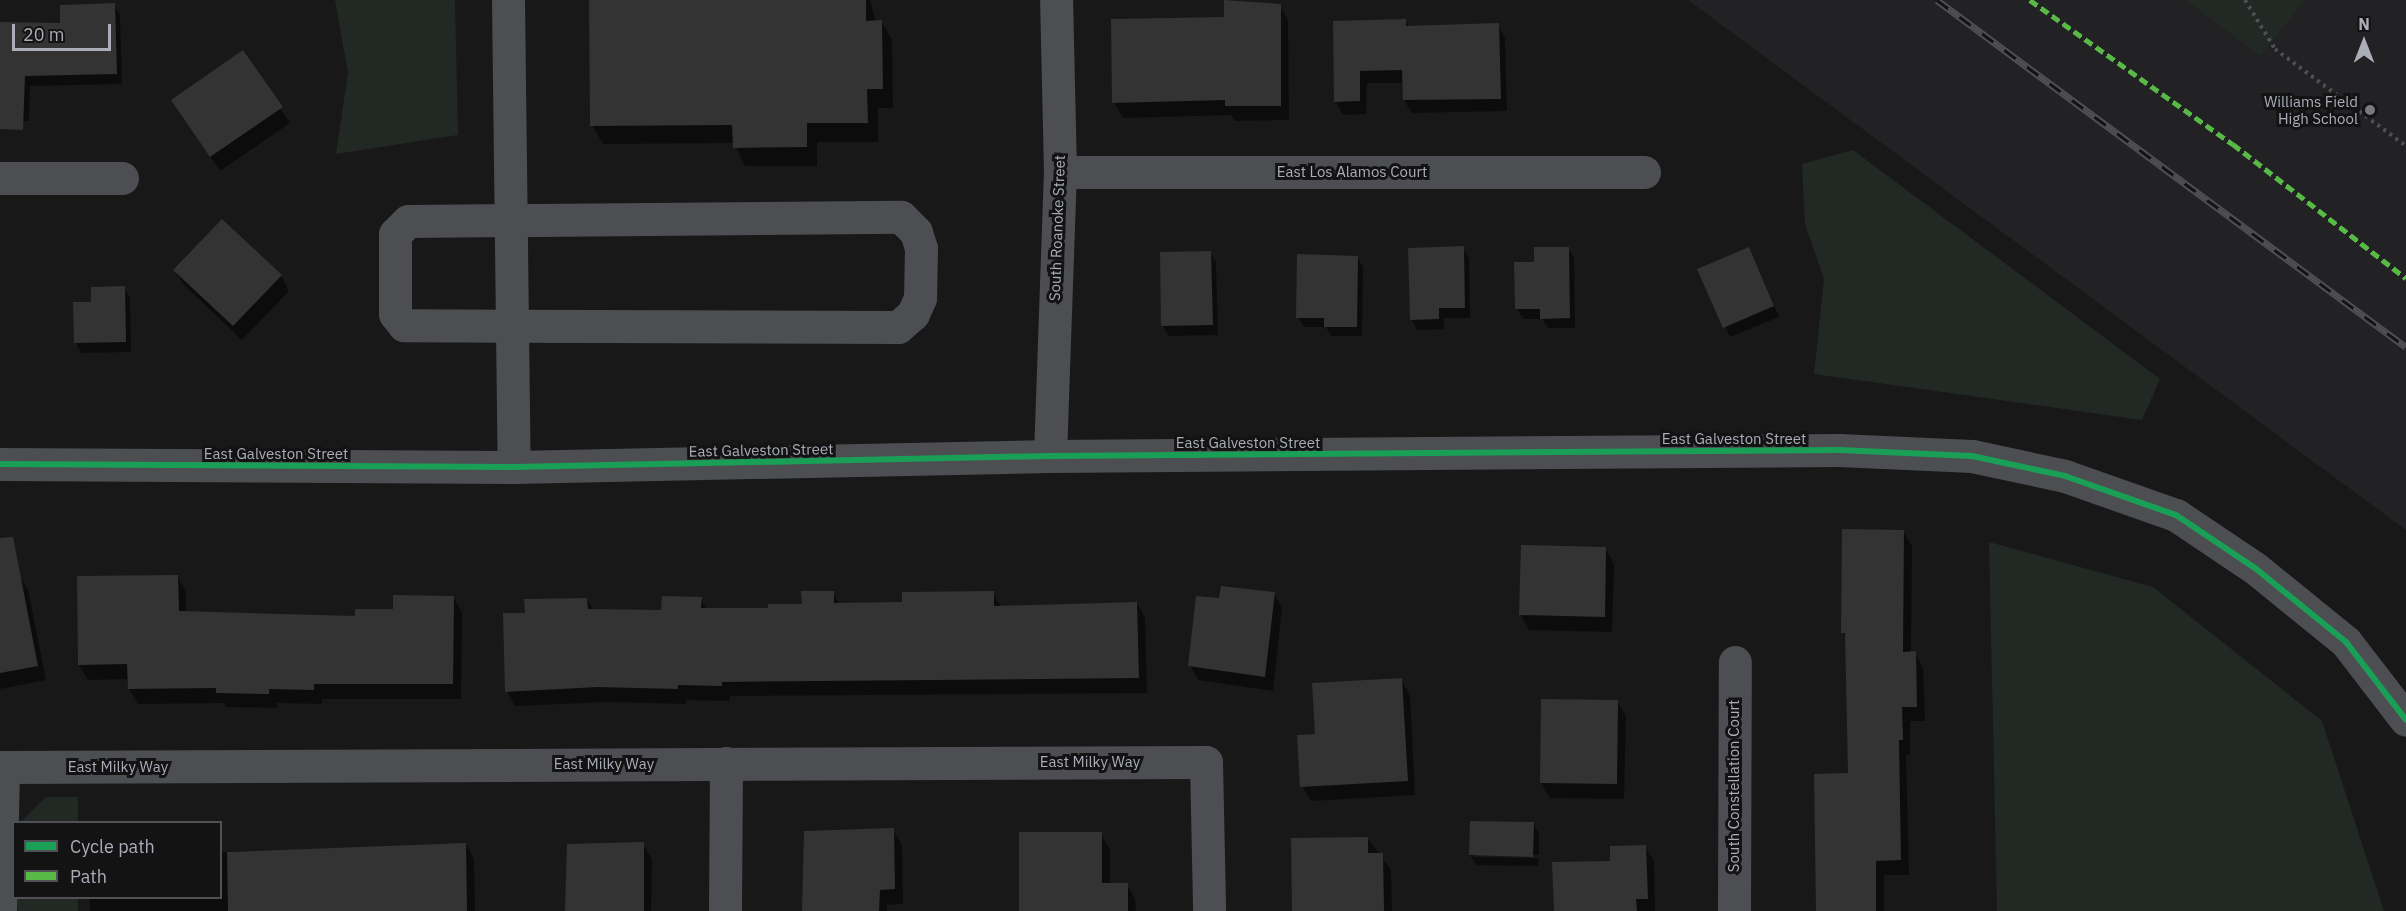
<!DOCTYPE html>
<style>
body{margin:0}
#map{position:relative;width:2406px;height:911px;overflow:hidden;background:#181819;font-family:"IBM Plex Sans",sans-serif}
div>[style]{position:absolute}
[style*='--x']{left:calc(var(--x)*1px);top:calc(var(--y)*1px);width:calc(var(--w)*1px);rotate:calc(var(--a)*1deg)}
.built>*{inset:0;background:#222224}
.green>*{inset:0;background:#222824}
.shadow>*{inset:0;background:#0007}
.building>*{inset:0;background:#333334}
.path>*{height:4px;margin-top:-2px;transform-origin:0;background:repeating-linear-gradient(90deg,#4e4f52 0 3px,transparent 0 7.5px)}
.minor>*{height:33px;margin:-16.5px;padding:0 16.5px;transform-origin:16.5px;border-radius:16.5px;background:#4d4e51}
.rail>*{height:7px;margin-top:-3.5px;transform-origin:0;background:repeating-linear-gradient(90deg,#131314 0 14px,#4e4f52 0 28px);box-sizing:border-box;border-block:2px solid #4e4f52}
.quiet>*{height:4.5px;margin-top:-2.25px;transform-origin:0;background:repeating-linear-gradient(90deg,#58b947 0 9px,transparent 0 13.5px)}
.cycleway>*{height:6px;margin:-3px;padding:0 3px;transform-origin:3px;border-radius:3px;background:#1a9f57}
.dots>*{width:16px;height:16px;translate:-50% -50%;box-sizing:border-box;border:3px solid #131314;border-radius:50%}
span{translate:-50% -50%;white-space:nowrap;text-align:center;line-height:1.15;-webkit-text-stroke:6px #131314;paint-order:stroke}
.poi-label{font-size:15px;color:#abaeb8}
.right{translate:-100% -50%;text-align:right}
.street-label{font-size:15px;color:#abaeb8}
.legend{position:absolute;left:12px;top:821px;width:210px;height:78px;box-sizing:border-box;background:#131314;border:2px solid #505156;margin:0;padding:8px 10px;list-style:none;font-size:18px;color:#abaeb8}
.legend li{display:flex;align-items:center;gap:12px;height:30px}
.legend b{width:30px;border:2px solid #505156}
.north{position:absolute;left:2334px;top:12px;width:60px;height:60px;-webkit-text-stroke:4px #131314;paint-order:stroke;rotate:0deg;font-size:16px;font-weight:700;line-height:24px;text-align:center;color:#abaeb8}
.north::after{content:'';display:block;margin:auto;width:21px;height:27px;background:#abaeb8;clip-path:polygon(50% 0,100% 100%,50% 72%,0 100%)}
.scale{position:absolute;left:12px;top:24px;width:99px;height:27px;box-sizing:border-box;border:3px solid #abaeb8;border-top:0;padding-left:8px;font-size:18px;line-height:21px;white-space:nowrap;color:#abaeb8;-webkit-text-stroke:4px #131314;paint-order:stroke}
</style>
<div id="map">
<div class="built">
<div style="clip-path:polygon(1688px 0,2185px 0,2261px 57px,2305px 0,2406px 0,2406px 530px)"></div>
</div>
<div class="green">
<div style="clip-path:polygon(335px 0,455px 0,458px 135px,336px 154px,348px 73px)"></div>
<div style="clip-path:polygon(2185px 0,2305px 0,2261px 57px)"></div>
<div style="clip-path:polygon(1853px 150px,2160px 379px,2142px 420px,1814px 374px,1824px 279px,1805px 224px,1802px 164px)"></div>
<div style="clip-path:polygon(1989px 542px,2153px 587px,2322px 721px,2384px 911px,1997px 911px)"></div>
<div style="clip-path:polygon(46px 797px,78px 797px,78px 822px,21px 822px)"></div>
<div style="clip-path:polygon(17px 898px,78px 898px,78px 911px,18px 911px)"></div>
</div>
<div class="shadow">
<div style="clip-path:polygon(590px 0,870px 0,876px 22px,881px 21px,892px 40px,893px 108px,878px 108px,878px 142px,817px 142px,817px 166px,745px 166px,734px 143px,603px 144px,592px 125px)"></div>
<div style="clip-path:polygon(1225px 0,1280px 6px,1288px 20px,1289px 120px,1235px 121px,1231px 115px,1123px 118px,1114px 103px,1226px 19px)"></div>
<div style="clip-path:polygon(114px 5px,120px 15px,122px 84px,30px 86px,29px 121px,0 120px,0 23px,62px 24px)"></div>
<div style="clip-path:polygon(1405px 20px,1409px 28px,1498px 25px,1505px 38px,1507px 111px,1412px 113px,1404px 100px,1404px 83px,1367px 83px,1366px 114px,1343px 115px,1336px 102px,1334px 22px)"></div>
<div style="clip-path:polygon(242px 52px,290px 123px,220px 171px,173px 100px)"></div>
<div style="clip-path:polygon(1463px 248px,1469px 258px,1470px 318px,1444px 318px,1444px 329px,1417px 330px,1412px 320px)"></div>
<div style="clip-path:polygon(1568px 248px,1574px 258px,1575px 328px,1548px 328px,1542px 319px,1523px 319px,1517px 309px,1516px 264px,1536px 264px)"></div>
<div style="clip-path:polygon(1210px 252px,1216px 262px,1218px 335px,1169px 336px,1163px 326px)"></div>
<div style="clip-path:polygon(1357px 257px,1363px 267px,1362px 336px,1331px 336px,1326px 327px,1304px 327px,1298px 317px)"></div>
<div style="clip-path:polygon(1754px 259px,1779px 317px,1730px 337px,1699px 270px)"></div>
<div style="clip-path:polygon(175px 271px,281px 276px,289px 291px,242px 340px,184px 285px)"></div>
<div style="clip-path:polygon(124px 288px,130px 298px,131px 352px,81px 353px,76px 343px)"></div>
<div style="clip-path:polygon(1903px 531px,1912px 546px,1911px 653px,1915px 653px,1923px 668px,1925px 721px,1910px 721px,1910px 755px,1906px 755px,1909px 875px,1884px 875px,1884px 911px,1816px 911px,1850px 775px,1847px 640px,1843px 632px)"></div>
<div style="clip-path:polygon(1522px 547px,1606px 549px,1614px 564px,1612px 632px,1529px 630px,1521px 615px)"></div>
<div style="clip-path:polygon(19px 575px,28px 590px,46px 680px,0 689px,0 579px)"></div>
<div style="clip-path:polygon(178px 577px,186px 592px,186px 613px,357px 618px,453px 597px,462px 612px,461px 699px,322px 699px,322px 704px,277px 703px,277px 708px,226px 707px,224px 703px,138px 704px,129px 689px,129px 679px,88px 680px,79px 665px)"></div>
<div style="clip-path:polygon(993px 592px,1001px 607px,1137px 603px,1145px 618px,1147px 693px,730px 696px,730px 701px,686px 700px,686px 704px,607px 702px,515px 706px,507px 692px,526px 614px,587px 599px,593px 610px,663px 611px,701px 599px,707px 610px,770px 610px,803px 605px,833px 593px,840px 605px,903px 604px)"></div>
<div style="clip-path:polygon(1274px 593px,1282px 608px,1273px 691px,1198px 680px,1190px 665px,1220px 600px)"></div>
<div style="clip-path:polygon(1401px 680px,1410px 695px,1415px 795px,1311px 801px,1302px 786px,1316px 735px)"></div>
<div style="clip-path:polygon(1617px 701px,1626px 716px,1624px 799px,1550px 798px,1541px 783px)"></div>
<div style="clip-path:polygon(1533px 823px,1539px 833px,1539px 855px,1474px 854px,1474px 857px,1539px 858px,1538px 866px,1476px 865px,1470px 855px)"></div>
<div style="clip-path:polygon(893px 830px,902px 845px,903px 904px,887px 905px,887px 911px,805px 911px)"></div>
<div style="clip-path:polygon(1101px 834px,1110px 849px,1110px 884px,1127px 884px,1135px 899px,1136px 911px,1021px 911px)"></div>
<div style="clip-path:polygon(1367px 838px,1391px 869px,1392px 911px,1294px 911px)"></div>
<div style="clip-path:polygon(466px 844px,474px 859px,475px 911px,90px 911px,90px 898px,220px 898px,220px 852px)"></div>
<div style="clip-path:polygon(643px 844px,652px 859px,651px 911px,567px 911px)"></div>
<div style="clip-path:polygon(1645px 847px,1654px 861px,1655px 911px,1555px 911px,1612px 862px)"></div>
</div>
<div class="building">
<div style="clip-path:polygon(589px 0,866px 0,866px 21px,882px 20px,883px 89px,867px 89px,868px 123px,807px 123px,807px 147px,733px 148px,732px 125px,590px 126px)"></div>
<div style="clip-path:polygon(1224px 0,1281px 4px,1281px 106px,1225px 106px,1225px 100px,1112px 103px,1111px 19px,1224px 17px)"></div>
<div style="clip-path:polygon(115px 3px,117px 74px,25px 76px,23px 130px,0 129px,0 22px,60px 23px,60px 5px)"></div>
<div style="clip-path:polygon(1406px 19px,1406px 26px,1499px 23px,1501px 99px,1403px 100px,1402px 70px,1360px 71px,1360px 101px,1334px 102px,1333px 21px)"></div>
<div style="clip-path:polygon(243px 50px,283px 107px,210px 157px,171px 100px)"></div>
<div style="clip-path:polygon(222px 219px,282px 275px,233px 326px,173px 270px)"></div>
<div style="clip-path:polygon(1464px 246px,1465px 308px,1439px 308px,1439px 319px,1410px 320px,1408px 248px)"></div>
<div style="clip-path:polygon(1534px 247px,1569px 247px,1570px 318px,1540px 319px,1540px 309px,1515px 309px,1514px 262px,1534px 262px)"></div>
<div style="clip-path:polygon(1749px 247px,1774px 306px,1723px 328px,1697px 269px)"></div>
<div style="clip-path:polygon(1211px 251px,1213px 325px,1161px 326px,1160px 252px)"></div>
<div style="clip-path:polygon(1297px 254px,1358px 256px,1357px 327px,1324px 327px,1324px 318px,1296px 318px)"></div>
<div style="clip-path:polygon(125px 286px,126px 342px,74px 343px,73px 302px,91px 302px,91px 287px)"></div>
<div style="clip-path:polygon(1842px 529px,1904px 530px,1903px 652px,1916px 651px,1917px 707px,1902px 707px,1903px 740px,1899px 740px,1901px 860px,1876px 861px,1876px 911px,1816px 911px,1814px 774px,1848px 773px,1845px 633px,1841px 633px)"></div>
<div style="clip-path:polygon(13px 537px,38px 666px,0 673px,0 538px)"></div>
<div style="clip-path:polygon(1521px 545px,1606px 547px,1605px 617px,1519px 615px)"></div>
<div style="clip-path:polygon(178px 575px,179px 611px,355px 616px,355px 609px,393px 609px,393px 595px,454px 596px,453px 684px,314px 684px,314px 690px,269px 689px,269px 694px,216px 693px,216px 688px,128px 689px,127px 664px,78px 665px,77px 576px)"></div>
<div style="clip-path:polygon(1221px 586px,1275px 592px,1265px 677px,1188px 666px,1196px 596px,1219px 598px)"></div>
<div style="clip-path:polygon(801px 591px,834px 591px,834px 603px,902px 602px,902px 592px,994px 591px,994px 606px,1137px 602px,1139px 678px,722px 682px,722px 686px,678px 685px,678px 689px,598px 687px,505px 692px,503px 613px,525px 613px,524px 599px,587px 598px,588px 609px,661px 610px,662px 596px,702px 597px,701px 608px,768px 608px,768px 604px,802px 604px)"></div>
<div style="clip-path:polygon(1402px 678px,1408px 781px,1300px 787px,1297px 735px,1315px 734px,1312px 683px)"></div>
<div style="clip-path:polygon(1541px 699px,1618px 700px,1617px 784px,1540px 783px)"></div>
<div style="clip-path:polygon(1470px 821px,1534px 822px,1533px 857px,1469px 855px)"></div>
<div style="clip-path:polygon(894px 828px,895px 889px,880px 890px,879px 911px,802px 911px,804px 831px)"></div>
<div style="clip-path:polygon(1019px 832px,1102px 832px,1102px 883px,1128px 883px,1128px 911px,1019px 911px)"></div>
<div style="clip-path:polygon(1368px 837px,1368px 853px,1383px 853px,1384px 911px,1292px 911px,1291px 838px)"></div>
<div style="clip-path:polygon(644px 842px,644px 911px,565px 911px,567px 844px)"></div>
<div style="clip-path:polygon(466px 843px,467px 911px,228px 911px,227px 852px)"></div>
<div style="clip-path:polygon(1646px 845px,1648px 899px,1636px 899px,1637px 911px,1554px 911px,1552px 862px,1610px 861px,1610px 846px)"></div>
</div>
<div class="path">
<div style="--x:2245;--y:0;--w:57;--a:58.5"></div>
<div style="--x:2275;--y:49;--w:163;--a:36.5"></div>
</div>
<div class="minor">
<div style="--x:508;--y:0;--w:467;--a:89.3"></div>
<div style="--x:1060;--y:172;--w:584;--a:0"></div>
<div style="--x:0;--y:178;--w:122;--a:0"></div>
<div style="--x:901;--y:217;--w:21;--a:45"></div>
<div style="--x:916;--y:232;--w:17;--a:73"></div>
<div style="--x:921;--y:248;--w:50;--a:91.1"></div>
<div style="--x:920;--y:298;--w:17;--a:114"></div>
<div style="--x:913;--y:314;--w:20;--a:139"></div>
<div style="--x:898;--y:327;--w:494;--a:-179.8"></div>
<div style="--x:404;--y:325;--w:14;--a:-129"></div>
<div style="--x:395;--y:314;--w:80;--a:-90"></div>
<div style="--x:395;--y:234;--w:18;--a:-45"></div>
<div style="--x:408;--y:221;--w:493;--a:-0.5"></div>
<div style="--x:1050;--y:456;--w:284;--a:-88"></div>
<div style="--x:1060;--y:172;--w:172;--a:-91.3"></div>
<div style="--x:0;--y:464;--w:514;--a:0.33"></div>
<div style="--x:514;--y:467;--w:536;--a:-1.18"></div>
<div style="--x:1050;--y:456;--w:789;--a:-0.44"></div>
<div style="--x:1839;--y:450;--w:133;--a:2.6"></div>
<div style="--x:1972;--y:456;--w:95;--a:12.1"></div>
<div style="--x:2065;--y:476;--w:118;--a:19.4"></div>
<div style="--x:2176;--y:515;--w:95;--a:33.9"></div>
<div style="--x:2255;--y:568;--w:117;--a:39.1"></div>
<div style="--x:2346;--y:642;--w:98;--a:52.4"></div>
<div style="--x:0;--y:911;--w:144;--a:-88.8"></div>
<div style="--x:3;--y:767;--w:1203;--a:-0.24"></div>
<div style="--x:1206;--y:762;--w:149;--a:88.8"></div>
<div style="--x:725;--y:911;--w:148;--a:-89.6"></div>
<div style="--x:1734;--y:911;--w:249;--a:-89.8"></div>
</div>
<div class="rail">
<div style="--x:1937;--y:0;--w:583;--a:36.5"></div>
</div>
<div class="quiet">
<div style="--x:2030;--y:0;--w:249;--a:35.4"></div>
<div style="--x:2233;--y:144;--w:219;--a:37.8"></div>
</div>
<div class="cycleway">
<div style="--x:0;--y:464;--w:514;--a:0.33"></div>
<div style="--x:514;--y:467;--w:536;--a:-1.18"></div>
<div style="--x:1050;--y:456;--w:789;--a:-0.44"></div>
<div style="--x:1839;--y:450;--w:133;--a:2.6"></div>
<div style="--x:1972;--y:456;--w:95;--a:12.1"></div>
<div style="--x:2065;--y:476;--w:118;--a:19.4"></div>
<div style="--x:2176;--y:515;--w:95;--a:33.9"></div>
<div style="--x:2255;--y:568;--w:117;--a:39.1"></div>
<div style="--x:2346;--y:642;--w:98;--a:52.4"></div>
</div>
<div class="dots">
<div style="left:2370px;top:110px;background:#787a80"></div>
</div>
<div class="poi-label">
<span class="right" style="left:2358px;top:110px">Williams Field<br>High School</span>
</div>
<div class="street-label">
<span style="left:1352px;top:172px">East Los Alamos Court</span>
<span style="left:1057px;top:228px;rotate:-88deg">South Roanoke Street</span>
<span style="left:1734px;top:439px">East Galveston Street</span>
<span style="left:1248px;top:443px">East Galveston Street</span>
<span style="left:761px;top:450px;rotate:-1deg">East Galveston Street</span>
<span style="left:276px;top:454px">East Galveston Street</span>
<span style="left:1090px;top:762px">East Milky Way</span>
<span style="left:604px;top:764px">East Milky Way</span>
<span style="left:118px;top:767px">East Milky Way</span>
<span style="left:1734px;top:786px;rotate:-90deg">South Constellation Court</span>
</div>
<ul class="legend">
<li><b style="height:8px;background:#1a9f57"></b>Cycle path</li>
<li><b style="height:8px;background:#58b947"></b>Path</li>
</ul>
<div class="north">N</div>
<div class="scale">20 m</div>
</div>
